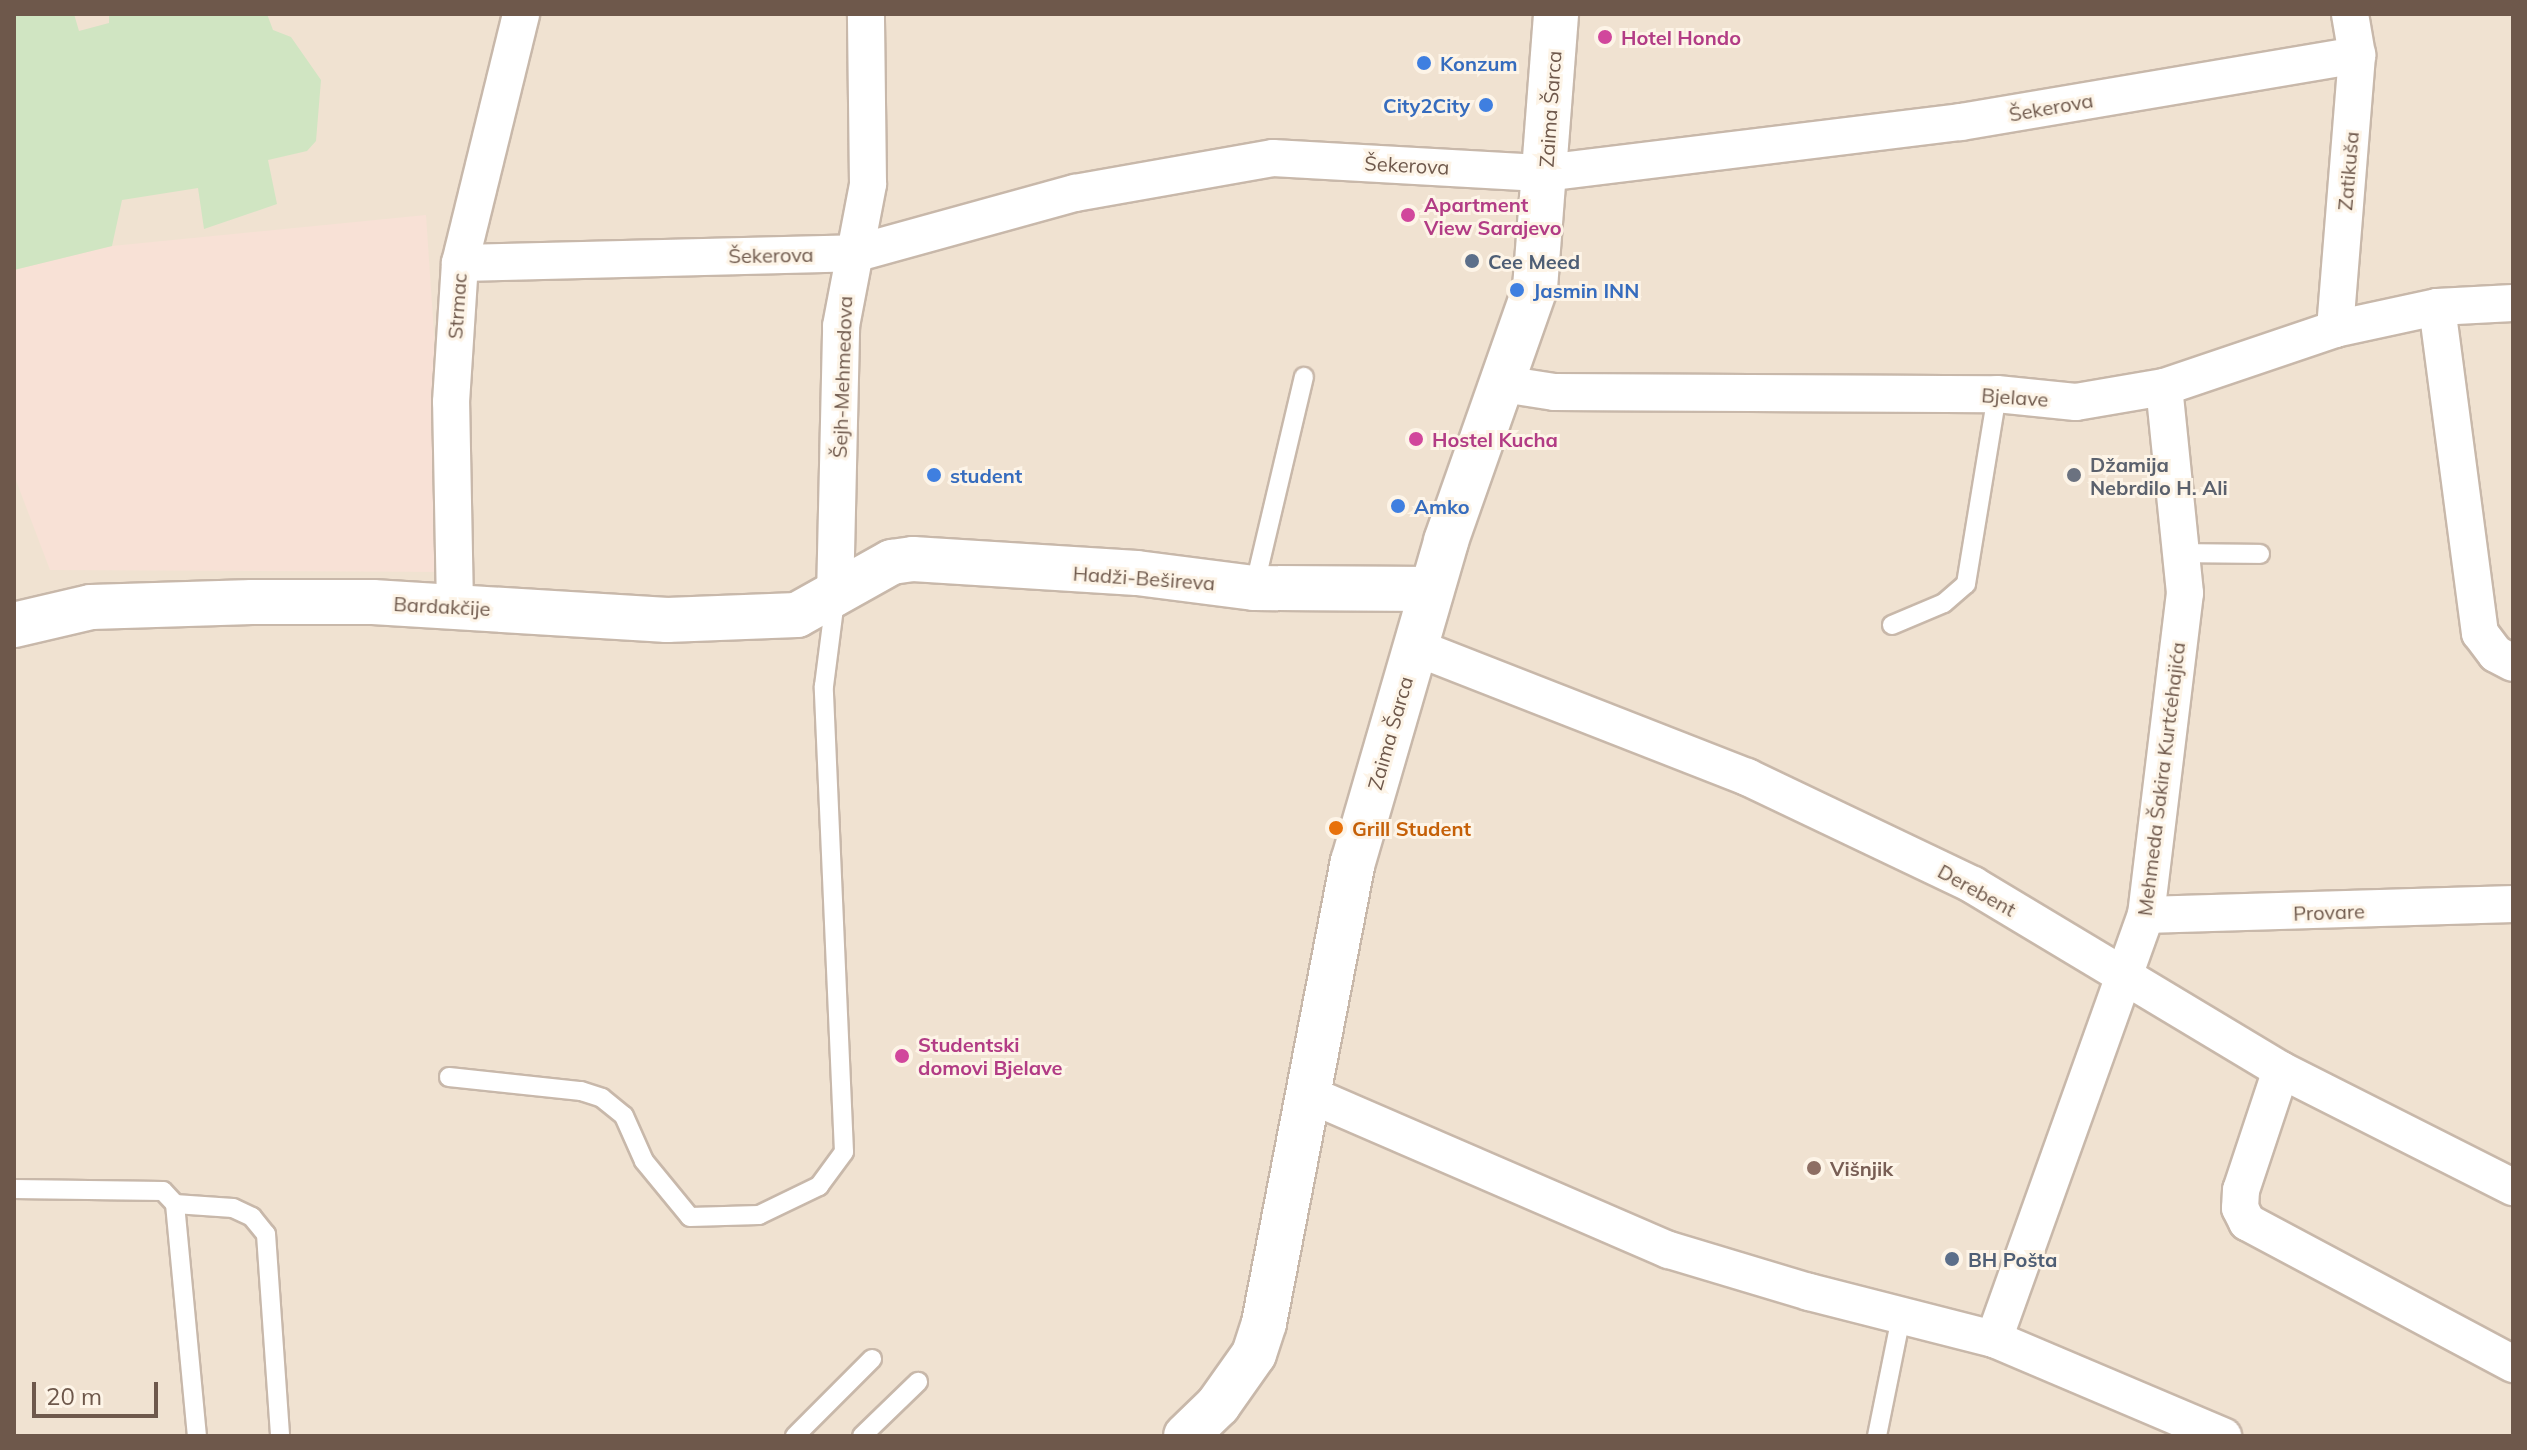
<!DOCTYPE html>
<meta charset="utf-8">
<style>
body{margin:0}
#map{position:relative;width:2527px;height:1450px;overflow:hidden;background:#f9f0e2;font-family:Mulish,sans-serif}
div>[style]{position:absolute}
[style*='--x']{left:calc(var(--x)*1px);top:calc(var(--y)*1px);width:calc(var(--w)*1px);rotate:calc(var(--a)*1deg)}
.residential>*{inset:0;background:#f0e2d1}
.commercial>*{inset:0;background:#f8e1d6}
.green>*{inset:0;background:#d0e5c2}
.roads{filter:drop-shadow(2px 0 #c8b8aa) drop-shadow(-2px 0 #c8b8aa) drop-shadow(0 2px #c8b8aa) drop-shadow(0 -2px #c8b8aa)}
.lane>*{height:18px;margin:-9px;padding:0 9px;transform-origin:9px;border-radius:9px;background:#fff}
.street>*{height:36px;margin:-18px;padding:0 18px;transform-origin:18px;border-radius:18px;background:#fff}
.secondary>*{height:44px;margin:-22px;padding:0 22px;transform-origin:22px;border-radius:22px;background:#fff}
.dots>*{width:22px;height:22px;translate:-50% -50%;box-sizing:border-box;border:4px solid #fdf4e7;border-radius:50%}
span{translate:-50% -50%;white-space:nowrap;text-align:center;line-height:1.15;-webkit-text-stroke:6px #fdf4e7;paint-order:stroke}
.hotel-label{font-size:20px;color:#b23c85;font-weight:700}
.left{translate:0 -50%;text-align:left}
.shop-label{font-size:20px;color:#366cbe;font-weight:700}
.right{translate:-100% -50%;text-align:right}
.street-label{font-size:20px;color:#6e584b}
.service-label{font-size:20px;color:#4e5e75;font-weight:700}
.worship-label{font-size:20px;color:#5b616d;font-weight:700}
.food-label{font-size:20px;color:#c56008;font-weight:700}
.education-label{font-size:20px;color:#785e54;font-weight:700}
.frame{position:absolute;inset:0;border:16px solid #6e584b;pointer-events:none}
.scale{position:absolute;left:32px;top:1382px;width:126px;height:36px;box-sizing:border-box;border:4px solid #6e584b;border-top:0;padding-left:10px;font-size:24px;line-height:28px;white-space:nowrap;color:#6e584b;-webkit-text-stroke:6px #fdf4e7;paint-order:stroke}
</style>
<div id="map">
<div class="residential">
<div style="clip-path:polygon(14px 14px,2513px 14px,2513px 1436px,14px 1436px)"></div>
</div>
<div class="commercial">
<div style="clip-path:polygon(426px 215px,450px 572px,50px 570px,14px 475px,14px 270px,112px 246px)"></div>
</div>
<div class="green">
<div style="clip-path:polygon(14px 14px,74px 14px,79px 31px,109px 23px,109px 14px,267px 14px,273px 30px,291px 37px,321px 80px,316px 141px,307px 151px,268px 160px,277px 204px,204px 229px,198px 188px,122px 200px,112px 246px,14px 270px)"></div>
</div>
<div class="roads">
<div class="lane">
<div style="--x:2182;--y:553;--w:78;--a:0.7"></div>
<div style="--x:1254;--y:588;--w:217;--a:-76.7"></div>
<div style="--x:1892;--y:625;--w:56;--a:-22.9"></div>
<div style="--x:1944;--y:603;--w:29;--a:-41"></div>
<div style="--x:1966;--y:584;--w:193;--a:-80.7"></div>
<div style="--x:449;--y:1077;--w:133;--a:6.1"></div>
<div style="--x:581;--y:1091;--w:22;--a:18"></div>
<div style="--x:602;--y:1098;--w:28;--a:39"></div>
<div style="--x:624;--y:1116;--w:49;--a:66"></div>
<div style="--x:644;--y:1161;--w:72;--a:50.6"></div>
<div style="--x:690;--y:1217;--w:69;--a:-1.7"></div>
<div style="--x:759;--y:1215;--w:67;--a:-25.8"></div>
<div style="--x:819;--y:1186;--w:42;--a:-53.7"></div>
<div style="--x:844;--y:1152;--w:466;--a:-92.5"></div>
<div style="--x:824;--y:686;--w:87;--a:-82.7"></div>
<div style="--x:14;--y:1189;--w:149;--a:0.8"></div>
<div style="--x:163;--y:1191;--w:18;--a:47"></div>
<div style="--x:175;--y:1204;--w:233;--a:84.6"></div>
<div style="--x:175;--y:1204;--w:58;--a:3.9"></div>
<div style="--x:233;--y:1208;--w:21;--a:25"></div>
<div style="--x:252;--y:1217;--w:22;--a:51"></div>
<div style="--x:266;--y:1234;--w:202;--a:86"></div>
<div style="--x:795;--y:1436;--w:109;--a:-45"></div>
<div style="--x:862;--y:1436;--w:78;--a:-44"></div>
<div style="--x:1877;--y:1436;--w:126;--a:-78.6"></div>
</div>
<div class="street">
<div style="--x:460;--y:263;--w:397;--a:-1.4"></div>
<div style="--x:857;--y:253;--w:226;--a:-15.4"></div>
<div style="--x:1075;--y:193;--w:201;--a:-10"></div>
<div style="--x:1273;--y:158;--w:272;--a:3.2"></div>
<div style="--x:1545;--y:173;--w:419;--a:-7"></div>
<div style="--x:1961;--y:122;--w:402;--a:-9.6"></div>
<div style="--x:2437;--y:307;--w:329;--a:82.5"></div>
<div style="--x:2480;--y:633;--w:26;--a:53"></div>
<div style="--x:2496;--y:654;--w:19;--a:28"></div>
<div style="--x:2335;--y:329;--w:275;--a:-85.4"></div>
<div style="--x:2357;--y:55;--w:42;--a:-99.7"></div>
<div style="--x:1503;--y:384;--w:52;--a:8.9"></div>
<div style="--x:1554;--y:392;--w:443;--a:0.3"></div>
<div style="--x:1997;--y:394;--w:79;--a:5.8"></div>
<div style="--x:2076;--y:402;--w:89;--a:-9.7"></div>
<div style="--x:2164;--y:387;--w:181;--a:-18.7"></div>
<div style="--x:2335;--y:329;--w:104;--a:-12.2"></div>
<div style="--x:2437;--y:307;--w:76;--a:-3"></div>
<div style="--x:835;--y:598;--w:272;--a:-88.7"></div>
<div style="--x:841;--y:326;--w:145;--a:-79.2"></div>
<div style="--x:868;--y:184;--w:170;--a:-90.7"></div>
<div style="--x:455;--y:606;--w:204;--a:-91.1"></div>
<div style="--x:451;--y:402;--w:139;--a:-86.3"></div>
<div style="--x:460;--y:263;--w:256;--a:-76.2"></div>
<div style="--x:1415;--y:647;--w:357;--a:21.4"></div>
<div style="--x:1747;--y:777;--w:250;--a:25.5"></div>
<div style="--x:1973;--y:885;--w:359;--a:31"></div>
<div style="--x:2281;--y:1070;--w:260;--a:26.8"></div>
<div style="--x:2146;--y:915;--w:367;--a:-1.7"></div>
<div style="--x:2281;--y:1070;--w:126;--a:108.4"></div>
<div style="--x:2241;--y:1190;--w:18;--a:93"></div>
<div style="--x:2240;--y:1208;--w:16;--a:63"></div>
<div style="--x:2247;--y:1222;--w:302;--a:28.1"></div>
<div style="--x:1308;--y:1094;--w:393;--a:23.4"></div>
<div style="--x:1669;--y:1250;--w:146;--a:16.7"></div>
<div style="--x:1809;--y:1292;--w:191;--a:14.3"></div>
<div style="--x:1994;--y:1339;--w:249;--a:23"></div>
<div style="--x:1994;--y:1339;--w:450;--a:-70.3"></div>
<div style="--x:2146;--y:915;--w:324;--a:-83.1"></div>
<div style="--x:2185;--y:593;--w:207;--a:-95.8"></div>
</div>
<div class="secondary">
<div style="--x:14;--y:625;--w:79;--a:-13.2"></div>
<div style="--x:91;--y:607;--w:161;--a:-1.8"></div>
<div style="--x:252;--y:602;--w:121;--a:0"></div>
<div style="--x:373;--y:602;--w:295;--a:3.5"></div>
<div style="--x:667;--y:620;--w:130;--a:-2.2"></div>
<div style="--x:797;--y:615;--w:109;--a:-29.2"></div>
<div style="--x:892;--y:562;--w:21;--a:-8"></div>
<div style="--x:913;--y:559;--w:224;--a:3.6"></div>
<div style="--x:1137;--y:573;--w:118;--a:7.3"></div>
<div style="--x:1254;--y:588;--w:177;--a:0.3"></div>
<div style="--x:1186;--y:1436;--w:45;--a:-44.1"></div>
<div style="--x:1218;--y:1405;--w:62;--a:-54.8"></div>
<div style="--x:1254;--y:1354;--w:33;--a:-72"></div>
<div style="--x:1264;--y:1323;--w:470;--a:-79.1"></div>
<div style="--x:1353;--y:862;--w:334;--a:-73.8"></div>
<div style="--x:1446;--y:541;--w:268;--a:-70.6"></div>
<div style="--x:1535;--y:288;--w:275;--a:-85.6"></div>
</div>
</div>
<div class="dots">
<div style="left:1605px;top:37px;background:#d1479c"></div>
<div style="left:1424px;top:63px;background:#3f7fe0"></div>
<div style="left:1486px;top:105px;background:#3f7fe0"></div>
<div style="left:1408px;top:215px;background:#d1479c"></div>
<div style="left:1472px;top:261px;background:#5c6f8a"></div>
<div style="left:1517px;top:290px;background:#3f7fe0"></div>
<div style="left:1416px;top:439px;background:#d1479c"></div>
<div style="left:934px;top:475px;background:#3f7fe0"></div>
<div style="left:2074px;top:475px;background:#6b7280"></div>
<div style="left:1398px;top:506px;background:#3f7fe0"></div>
<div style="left:1336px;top:828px;background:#e8710a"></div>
<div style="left:902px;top:1056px;background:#d1479c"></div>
<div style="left:1814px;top:1168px;background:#8d6e63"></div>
<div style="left:1952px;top:1259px;background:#5c6f8a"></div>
</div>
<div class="hotel-label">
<span class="left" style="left:1621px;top:37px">Hotel Hondo</span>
<span class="left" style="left:1424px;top:216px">Apartment<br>View Sarajevo</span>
<span class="left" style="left:1432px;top:439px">Hostel Kucha</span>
<span class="left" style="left:918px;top:1056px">Studentski<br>domovi Bjelave</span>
</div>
<div class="shop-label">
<span class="left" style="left:1440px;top:63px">Konzum</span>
<span class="right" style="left:1470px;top:105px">City2City</span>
<span class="left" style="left:1533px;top:290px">Jasmin INN</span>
<span class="left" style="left:950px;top:475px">student</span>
<span class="left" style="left:1414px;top:506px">Amko</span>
</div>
<div class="street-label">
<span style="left:2051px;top:107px;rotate:-10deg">Šekerova</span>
<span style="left:1550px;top:109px;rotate:-86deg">Zaima Šarca</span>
<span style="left:1407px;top:165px;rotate:3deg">Šekerova</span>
<span style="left:2348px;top:171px;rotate:-85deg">Zatikuša</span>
<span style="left:771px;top:255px;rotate:-1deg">Šekerova</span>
<span style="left:457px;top:306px;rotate:-86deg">Strmac</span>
<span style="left:842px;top:377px;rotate:-88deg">Šejh-Mehmedova</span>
<span style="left:2015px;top:397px;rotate:4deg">Bjelave</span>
<span style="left:1144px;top:578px;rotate:4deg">Hadži-Bešireva</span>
<span style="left:442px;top:606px;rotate:3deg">Bardakčije</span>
<span style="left:1390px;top:733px;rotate:-74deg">Zaima Šarca</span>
<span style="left:2161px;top:779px;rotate:-83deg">Mehmeda Šakira Kurtćehajića</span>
<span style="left:1977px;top:890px;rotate:29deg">Derebent</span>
<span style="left:2329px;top:912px;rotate:-2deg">Provare</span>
</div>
<div class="service-label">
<span class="left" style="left:1488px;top:261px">Cee Meed</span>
<span class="left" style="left:1968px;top:1259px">BH Pošta</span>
</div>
<div class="worship-label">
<span class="left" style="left:2090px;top:476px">Džamija<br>Nebrdilo H. Ali</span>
</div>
<div class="food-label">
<span class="left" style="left:1352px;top:828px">Grill Student</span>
</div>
<div class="education-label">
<span class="left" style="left:1830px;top:1168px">Višnjik</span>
</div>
<div class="frame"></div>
<div class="scale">20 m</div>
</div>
